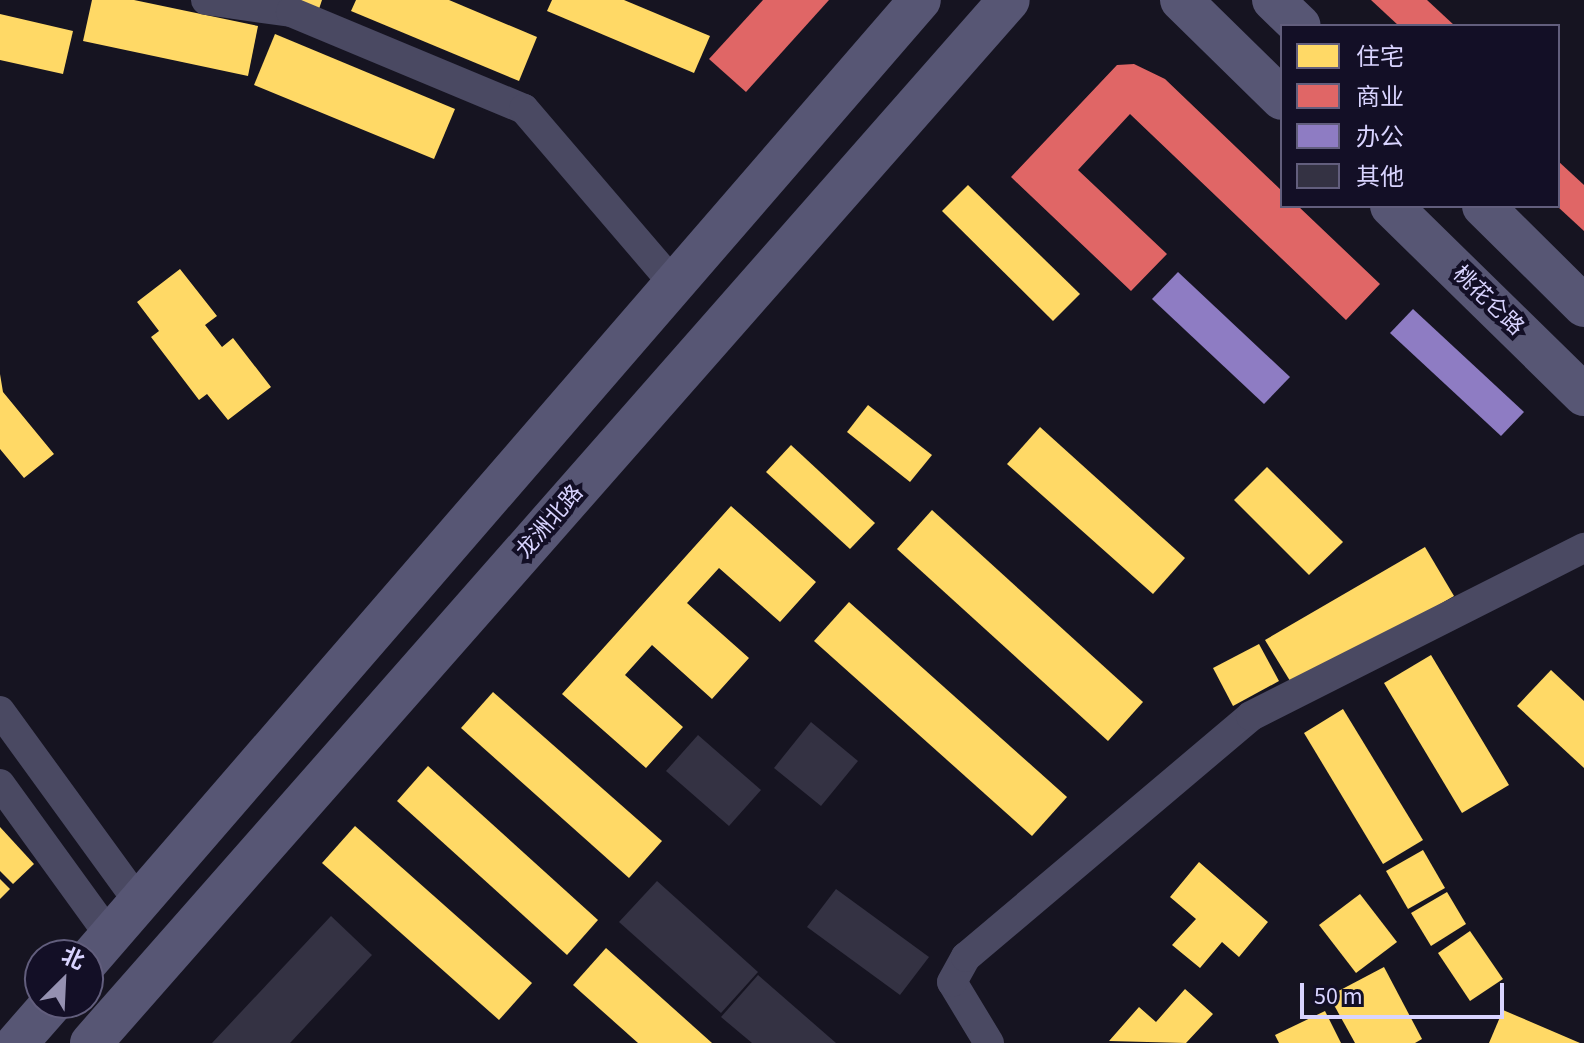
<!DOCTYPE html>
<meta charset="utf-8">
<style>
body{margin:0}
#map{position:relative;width:1584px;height:1043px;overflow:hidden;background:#161421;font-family:"Source Sans 3","Noto Sans SC",sans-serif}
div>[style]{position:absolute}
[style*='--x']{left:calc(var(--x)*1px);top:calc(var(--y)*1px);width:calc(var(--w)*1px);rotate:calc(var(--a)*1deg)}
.homes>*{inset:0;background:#ffd966}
.shops>*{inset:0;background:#e06666}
.offices>*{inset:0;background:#8e7cc3}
.building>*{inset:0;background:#343243}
.street>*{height:30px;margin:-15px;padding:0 15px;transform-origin:15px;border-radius:15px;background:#4a4962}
.secondary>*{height:42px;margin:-21px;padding:0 21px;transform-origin:21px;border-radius:21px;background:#575674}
span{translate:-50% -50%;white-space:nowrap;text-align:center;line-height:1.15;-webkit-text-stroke:8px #130f26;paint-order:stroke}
.street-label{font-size:22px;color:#d9d4ff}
.legend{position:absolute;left:1280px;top:24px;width:280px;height:184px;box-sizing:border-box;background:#130f26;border:2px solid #625e7d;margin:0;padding:10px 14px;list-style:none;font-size:24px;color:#d9d4ff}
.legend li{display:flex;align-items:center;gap:16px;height:40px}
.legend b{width:40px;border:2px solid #625e7d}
.north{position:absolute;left:24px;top:939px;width:80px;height:80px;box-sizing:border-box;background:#130f26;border:2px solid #625e7d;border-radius:50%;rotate:24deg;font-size:22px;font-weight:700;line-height:32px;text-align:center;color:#d9d4ff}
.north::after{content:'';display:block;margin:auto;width:28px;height:36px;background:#9591b1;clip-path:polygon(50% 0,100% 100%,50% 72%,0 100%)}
.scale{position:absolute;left:1300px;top:983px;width:204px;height:36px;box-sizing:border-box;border:4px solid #d9d4ff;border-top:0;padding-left:10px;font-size:24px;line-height:28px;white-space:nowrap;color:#d9d4ff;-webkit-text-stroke:6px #130f26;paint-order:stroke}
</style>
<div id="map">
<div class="homes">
<div style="clip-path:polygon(92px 0,134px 0,258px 26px,248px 76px,83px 41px)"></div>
<div style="clip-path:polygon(294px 0,322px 0,319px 9px)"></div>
<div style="clip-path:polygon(356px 0,449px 0,537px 37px,519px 81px,351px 11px)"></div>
<div style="clip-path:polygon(552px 0,624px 0,710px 36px,694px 73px,547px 11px)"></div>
<div style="clip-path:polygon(0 14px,73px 31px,63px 74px,0 60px)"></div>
<div style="clip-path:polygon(275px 34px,455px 109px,434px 159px,254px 85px)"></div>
<div style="clip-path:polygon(968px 185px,1080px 294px,1053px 321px,942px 211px)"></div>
<div style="clip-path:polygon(180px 269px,217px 316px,205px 325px,222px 347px,233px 338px,271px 387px,228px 420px,207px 394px,199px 400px,151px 337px,159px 331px,137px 302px)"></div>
<div style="clip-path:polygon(0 374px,3px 392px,54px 454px,24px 478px,0 449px)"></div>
<div style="clip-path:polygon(868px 405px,932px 455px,910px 482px,847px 432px)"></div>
<div style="clip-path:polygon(1040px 427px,1185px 558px,1153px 594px,1007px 464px)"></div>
<div style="clip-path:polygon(791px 445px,875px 523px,850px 549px,766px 472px)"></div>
<div style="clip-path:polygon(1267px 467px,1343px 542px,1309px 575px,1234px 500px)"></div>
<div style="clip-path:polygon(731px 506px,816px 582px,780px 622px,719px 568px,687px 603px,749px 658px,712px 699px,652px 645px,625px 675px,683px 727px,646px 768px,562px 694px)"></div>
<div style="clip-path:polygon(932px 510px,1143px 702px,1108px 741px,897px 549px)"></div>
<div style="clip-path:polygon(1425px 547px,1454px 596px,1295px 689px,1265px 640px)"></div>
<div style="clip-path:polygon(849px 602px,1067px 797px,1032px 836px,814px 641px)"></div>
<div style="clip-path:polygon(1259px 644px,1279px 681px,1233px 706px,1213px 668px)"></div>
<div style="clip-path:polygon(1431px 655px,1509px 785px,1462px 813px,1384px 683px)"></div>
<div style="clip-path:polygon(1551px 670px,1584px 701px,1584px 768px,1517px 706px)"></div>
<div style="clip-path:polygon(493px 692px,662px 841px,629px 878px,461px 728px)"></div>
<div style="clip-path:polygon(1343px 709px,1423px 840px,1383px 864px,1304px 733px)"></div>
<div style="clip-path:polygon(428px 766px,598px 920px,567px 955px,397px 801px)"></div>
<div style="clip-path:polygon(355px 826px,532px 983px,499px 1020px,322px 863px)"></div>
<div style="clip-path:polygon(0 827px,34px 864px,13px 884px,0 871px)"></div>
<div style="clip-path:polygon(1423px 850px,1445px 888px,1408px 909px,1386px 871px)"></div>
<div style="clip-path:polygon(1199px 862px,1268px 922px,1239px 957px,1222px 942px,1200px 968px,1172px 945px,1196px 919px,1170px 897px)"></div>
<div style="clip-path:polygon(0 879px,10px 889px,0 899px)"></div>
<div style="clip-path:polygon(1447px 892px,1466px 924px,1431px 946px,1411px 913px)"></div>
<div style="clip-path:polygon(1360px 894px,1397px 942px,1356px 973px,1319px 925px)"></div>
<div style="clip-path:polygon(1470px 931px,1503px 979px,1470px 1001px,1438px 953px)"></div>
<div style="clip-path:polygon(606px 948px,712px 1043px,638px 1043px,573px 985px)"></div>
<div style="clip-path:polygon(1384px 967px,1422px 1039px,1415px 1043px,1355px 1043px,1329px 996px)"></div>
<div style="clip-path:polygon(1185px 989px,1213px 1014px,1186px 1043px,1109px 1041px,1139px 1007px,1156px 1022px)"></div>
<div style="clip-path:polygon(1503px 1010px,1580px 1043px,1489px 1043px)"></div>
<div style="clip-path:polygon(1325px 1011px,1341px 1043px,1279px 1043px,1275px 1035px)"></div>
</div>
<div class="shops">
<div style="clip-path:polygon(763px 0,829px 0,746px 92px,709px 59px)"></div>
<div style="clip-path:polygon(1371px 0,1427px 0,1455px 26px,1399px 26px)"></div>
<div style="clip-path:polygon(1134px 64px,1165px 79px,1282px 191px,1282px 206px,1298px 206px,1380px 284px,1346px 320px,1130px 114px,1078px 170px,1167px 254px,1131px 291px,1011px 177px,1117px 65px)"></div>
<div style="clip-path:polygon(1558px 161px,1584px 185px,1584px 231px,1558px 207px)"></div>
</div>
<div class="offices">
<div style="clip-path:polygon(1178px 272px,1290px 377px,1264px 404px,1152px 299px)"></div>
<div style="clip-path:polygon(1413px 309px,1524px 412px,1501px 436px,1390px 333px)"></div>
</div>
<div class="building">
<div style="clip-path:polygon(811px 722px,858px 761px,821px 806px,774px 768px)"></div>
<div style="clip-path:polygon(698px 735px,761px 790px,729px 826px,666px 771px)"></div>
<div style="clip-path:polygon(657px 881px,758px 972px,721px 1013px,619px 922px)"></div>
<div style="clip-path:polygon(836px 889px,929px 957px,900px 995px,807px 927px)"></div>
<div style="clip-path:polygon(331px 916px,372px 955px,290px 1043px,212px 1043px)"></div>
<div style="clip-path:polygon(758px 975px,836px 1043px,752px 1043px,721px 1017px)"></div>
</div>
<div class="street">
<div style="--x:206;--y:0;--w:86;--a:8"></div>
<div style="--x:291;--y:12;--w:252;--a:22.6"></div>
<div style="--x:524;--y:109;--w:230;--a:49.4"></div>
<div style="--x:0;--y:711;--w:236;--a:54"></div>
<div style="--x:0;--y:784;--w:188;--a:54.1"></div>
<div style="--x:989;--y:1043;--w:71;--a:-121.2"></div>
<div style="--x:952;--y:982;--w:29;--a:-61"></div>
<div style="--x:966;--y:957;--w:373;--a:-40.2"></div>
<div style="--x:1251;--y:716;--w:373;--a:-26.8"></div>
</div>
<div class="secondary">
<div style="--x:1181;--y:0;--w:141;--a:44.4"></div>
<div style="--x:1273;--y:0;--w:37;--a:44"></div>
<div style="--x:1391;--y:206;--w:270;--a:44.4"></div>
<div style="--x:1483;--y:206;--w:142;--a:44.7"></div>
<div style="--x:88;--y:961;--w:1271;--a:-49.12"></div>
<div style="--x:17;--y:1043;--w:53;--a:-48.8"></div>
<div style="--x:91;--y:1043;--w:1389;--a:-48.65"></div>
</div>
<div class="street-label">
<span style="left:1488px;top:301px;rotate:44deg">桃花仑路</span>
<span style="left:550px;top:522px;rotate:-49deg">龙洲北路</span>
</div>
<ul class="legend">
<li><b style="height:22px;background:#ffd966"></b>住宅</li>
<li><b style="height:22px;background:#e06666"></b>商业</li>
<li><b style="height:22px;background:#8e7cc3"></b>办公</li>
<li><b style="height:22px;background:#343243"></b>其他</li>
</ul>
<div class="north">北</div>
<div class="scale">50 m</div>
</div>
